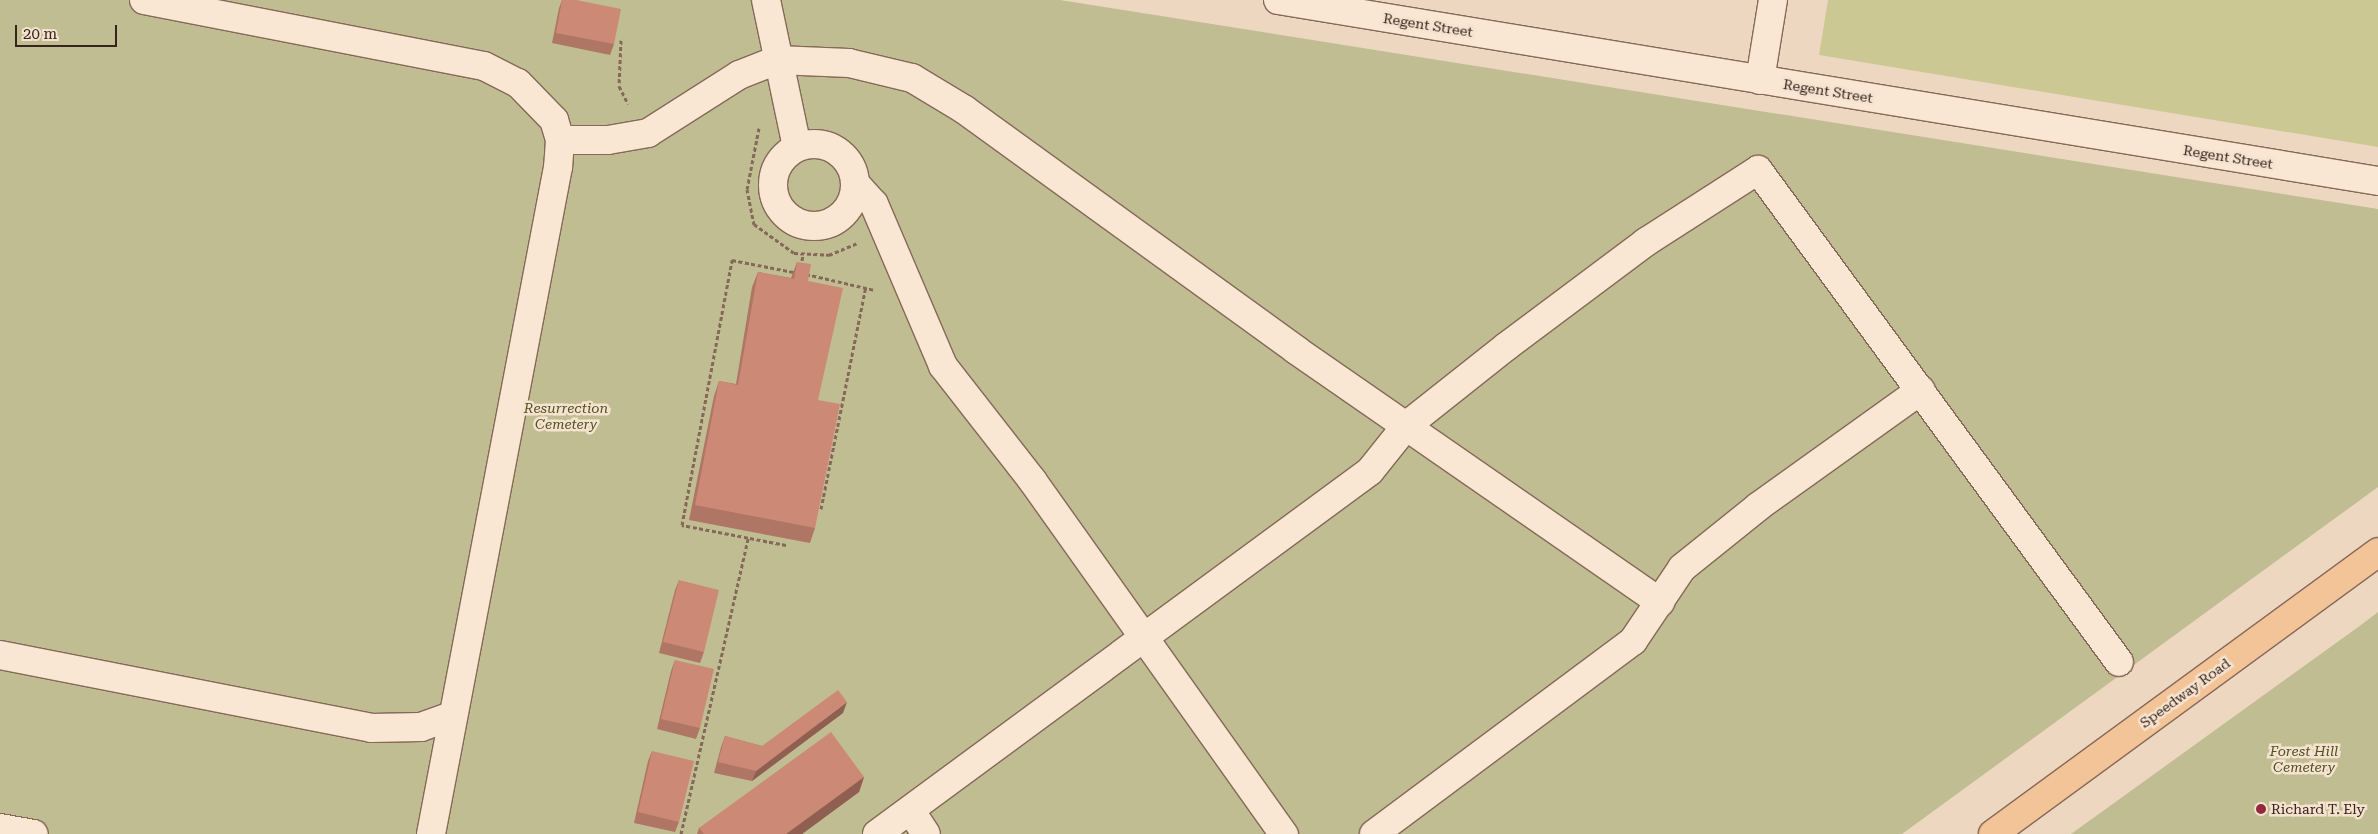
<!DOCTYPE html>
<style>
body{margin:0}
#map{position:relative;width:2378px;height:834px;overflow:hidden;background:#eed7c0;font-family:"Roboto Serif",serif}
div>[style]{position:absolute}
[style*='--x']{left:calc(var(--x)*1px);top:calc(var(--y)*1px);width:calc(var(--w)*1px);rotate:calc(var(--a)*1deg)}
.green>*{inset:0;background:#cbc894}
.cemetery>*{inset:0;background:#c0bd93}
.path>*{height:3px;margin-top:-1.5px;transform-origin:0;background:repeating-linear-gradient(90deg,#866858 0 4px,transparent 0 6.5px)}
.roads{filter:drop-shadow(1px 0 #866858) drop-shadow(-1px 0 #866858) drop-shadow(0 1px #866858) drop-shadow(0 -1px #866858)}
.minor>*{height:28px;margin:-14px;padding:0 14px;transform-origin:14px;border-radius:14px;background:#f9e6d3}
.minor>.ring{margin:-14px;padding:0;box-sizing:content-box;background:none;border:28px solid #f9e6d3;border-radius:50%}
.major>*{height:28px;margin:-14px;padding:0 14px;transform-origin:14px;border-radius:14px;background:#f2c497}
.wall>*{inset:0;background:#af7665}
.shaded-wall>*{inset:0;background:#8f6052}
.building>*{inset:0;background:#cc8975}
.dots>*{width:14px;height:14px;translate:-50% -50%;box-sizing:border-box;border:2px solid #f5e3cf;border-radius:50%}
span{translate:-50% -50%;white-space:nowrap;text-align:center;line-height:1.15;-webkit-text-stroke:5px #f5e3cf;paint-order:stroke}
.street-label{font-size:14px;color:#36241c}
.park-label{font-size:14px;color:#4f5223;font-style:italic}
.poi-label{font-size:14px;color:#36241c}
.left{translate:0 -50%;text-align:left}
.scale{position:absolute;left:15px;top:25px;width:102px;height:22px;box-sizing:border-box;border:2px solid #36241c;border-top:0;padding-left:6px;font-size:15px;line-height:18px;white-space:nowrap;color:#36241c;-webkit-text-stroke:4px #f5e3cf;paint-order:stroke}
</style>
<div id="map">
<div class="green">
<div style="clip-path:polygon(1828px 0,2378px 0,2378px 147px,1819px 55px)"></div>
</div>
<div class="cemetery">
<div style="clip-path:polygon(0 0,1060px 0,2378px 209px,2378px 487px,1902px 834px,0 834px)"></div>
<div style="clip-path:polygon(2378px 612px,2378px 834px,2071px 834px,2361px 625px)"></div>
</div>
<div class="path">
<div style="--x:621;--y:40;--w:46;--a:92.5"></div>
<div style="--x:619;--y:86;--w:20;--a:63"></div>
<div style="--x:759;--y:128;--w:62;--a:101.1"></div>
<div style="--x:747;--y:189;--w:36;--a:79"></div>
<div style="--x:754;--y:224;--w:49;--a:35.9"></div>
<div style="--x:794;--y:253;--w:35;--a:3"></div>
<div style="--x:829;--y:255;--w:30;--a:-23"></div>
<div style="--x:801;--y:267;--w:12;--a:-81"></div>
<div style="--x:806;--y:274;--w:71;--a:13.1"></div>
<div style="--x:821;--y:509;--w:227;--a:-78.6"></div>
<div style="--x:786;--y:545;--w:106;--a:-169.1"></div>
<div style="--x:682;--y:525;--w:270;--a:-79.3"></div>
<div style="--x:732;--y:260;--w:67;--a:11.1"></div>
<div style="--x:681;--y:834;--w:303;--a:-77.2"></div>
</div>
<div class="roads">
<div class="minor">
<div style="--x:144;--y:0;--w:346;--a:11"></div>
<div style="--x:484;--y:66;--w:38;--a:27"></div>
<div style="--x:518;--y:83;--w:52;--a:45.8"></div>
<div style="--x:554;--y:120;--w:21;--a:73"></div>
<div style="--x:560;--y:140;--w:27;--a:94"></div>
<div style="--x:558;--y:167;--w:679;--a:100.78"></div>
<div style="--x:766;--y:0;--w:150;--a:78.1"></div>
<div style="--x:1278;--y:0;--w:1115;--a:9.34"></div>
<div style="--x:1760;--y:80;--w:81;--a:-80.8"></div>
<div style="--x:560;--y:140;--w:48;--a:0"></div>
<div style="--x:608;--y:140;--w:41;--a:-9.9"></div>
<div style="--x:648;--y:133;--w:108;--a:-32.5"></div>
<div style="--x:739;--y:75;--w:41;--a:-21.5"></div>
<div style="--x:777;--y:60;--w:72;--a:2.4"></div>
<div style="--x:849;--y:63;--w:65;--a:13.4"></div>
<div style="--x:912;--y:78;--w:62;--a:31.1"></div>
<div style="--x:965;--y:110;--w:409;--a:35.9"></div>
<div style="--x:1296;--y:350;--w:443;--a:34.7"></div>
<div class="ring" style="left:773px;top:144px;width:54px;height:54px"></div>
<div style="--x:855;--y:183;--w:28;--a:48"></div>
<div style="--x:874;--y:204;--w:176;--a:66.9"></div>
<div style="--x:943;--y:366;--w:145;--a:52"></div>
<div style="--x:1032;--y:480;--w:435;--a:54.6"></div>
<div style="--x:0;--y:655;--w:378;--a:11.1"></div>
<div style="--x:371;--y:728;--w:50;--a:-1.1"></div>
<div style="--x:421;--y:727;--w:32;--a:-20"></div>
<div style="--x:911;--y:811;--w:27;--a:57"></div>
<div style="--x:0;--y:828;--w:34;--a:10"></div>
<div style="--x:877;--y:834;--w:612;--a:-36.36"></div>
<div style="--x:1370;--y:471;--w:58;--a:-51.3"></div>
<div style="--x:1406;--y:426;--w:129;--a:-38.4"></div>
<div style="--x:1507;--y:346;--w:174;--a:-36.8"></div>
<div style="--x:1646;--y:242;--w:133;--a:-32.7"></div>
<div style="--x:1758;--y:170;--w:610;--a:53.73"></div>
<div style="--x:1374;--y:834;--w:323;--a:-36.7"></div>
<div style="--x:1633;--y:641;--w:88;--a:-56.1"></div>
<div style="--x:1682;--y:568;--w:99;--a:-38.8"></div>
<div style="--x:1759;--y:506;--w:199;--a:-35.6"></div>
</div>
<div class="major">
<div style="--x:1993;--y:834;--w:477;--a:-36.2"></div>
</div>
</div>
<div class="wall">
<div style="clip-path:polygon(562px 0,576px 0,614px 44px,610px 55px,552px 43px,559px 8px)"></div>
<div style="clip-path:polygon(797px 262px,808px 281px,818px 400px,815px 528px,810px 543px,689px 520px,714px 396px,719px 381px,736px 384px,752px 287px,758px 272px,791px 278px)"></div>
<div style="clip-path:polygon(679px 580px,704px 652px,700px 663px,659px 653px,675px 590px)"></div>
<div style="clip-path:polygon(675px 660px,700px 728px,696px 739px,657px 729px,671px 671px)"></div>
<div style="clip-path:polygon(843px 713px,752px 781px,714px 773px,721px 747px,725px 736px,762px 746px)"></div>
<div style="clip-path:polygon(652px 751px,679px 822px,675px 832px,634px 823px,648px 761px)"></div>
<div style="clip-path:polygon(864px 777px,859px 792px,802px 834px,697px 834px,699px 828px)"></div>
</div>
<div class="shaded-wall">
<div style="clip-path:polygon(847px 702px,843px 713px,752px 781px,756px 771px)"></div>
<div style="clip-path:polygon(864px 777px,859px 792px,802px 834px,786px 834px)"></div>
</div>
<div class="building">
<div style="clip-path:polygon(562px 0,576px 0,621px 9px,614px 44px,556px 33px)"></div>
<div style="clip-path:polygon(797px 262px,811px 264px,808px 281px,843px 288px,818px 400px,840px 404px,815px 528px,695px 505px,719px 381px,738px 385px,758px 272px,794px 279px)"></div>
<div style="clip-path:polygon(679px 580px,719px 590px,704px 652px,663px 642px)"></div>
<div style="clip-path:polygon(675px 660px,714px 669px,700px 728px,661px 719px)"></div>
<div style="clip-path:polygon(838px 690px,847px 702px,756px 771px,718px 762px,725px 736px,762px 746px)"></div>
<div style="clip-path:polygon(831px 732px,864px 777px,786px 834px,704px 834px,699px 828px)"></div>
<div style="clip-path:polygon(652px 751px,694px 761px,679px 822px,638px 812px)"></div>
</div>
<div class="dots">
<div style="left:2261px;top:809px;background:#95283d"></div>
</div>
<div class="street-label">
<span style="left:1428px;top:25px;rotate:9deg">Regent Street</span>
<span style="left:1828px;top:91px;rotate:9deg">Regent Street</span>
<span style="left:2228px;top:157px;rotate:9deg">Regent Street</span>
<span style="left:2185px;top:693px;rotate:-36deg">Speedway Road</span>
</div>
<div class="park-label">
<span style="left:566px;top:416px">Resurrection<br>Cemetery</span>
<span style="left:2304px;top:759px">Forest Hill<br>Cemetery</span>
</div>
<div class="poi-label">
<span class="left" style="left:2271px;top:809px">Richard T. Ely</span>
</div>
<div class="scale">20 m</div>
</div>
